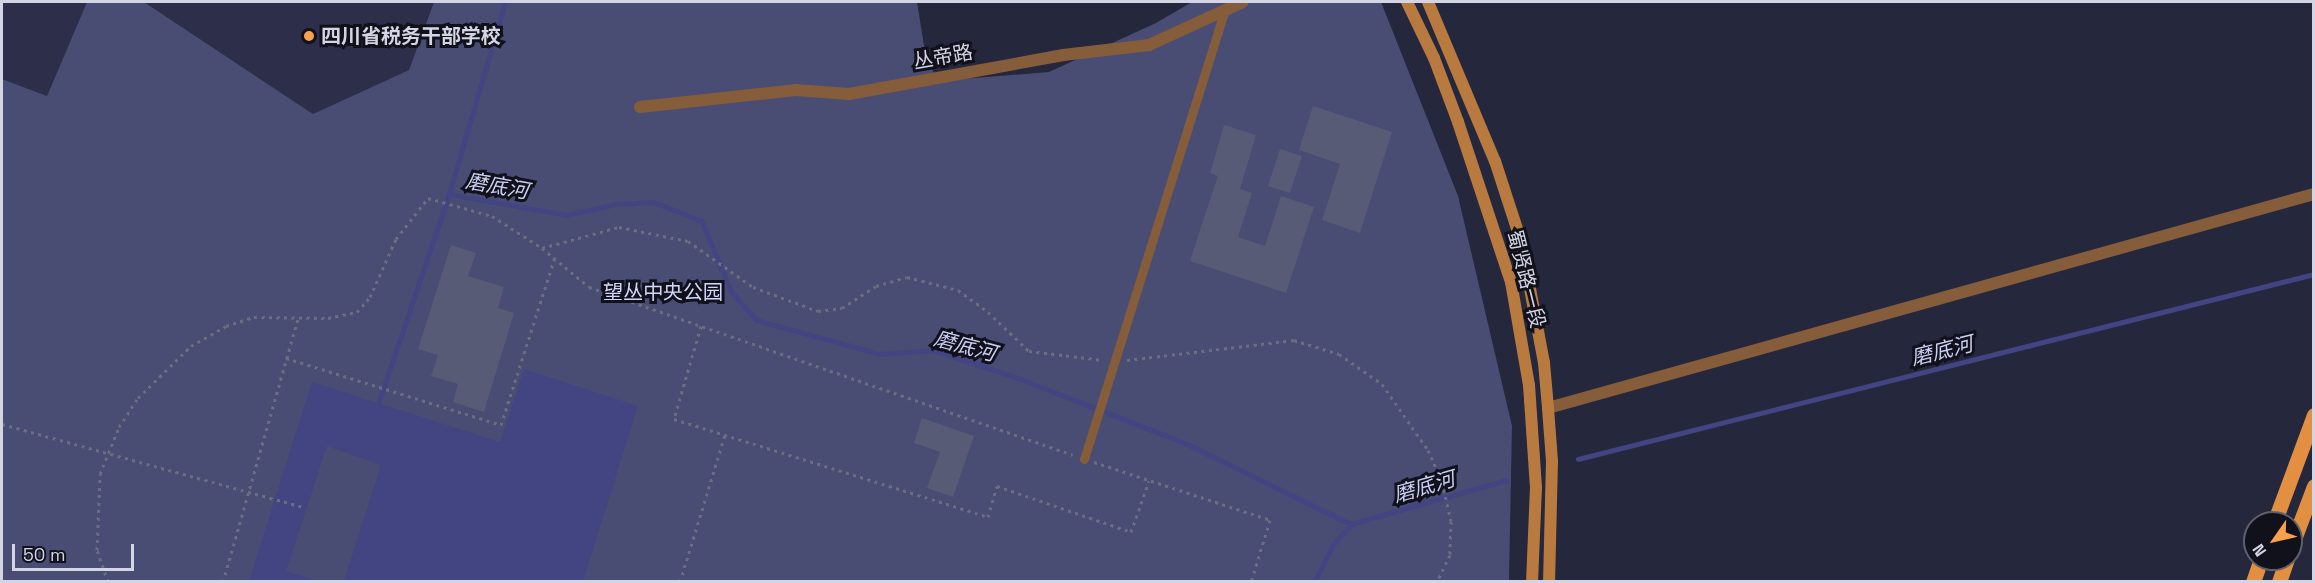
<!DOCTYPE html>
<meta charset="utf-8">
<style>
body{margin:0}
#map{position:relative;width:2315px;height:583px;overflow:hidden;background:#25273d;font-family:"Space Grotesk","Noto Sans SC",sans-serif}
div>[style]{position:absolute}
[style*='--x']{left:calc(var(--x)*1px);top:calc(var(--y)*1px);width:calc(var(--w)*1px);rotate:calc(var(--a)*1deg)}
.built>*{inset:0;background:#2c2e4a}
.green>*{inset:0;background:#494c73}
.water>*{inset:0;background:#434582}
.stream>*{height:4.5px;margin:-2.25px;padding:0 2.25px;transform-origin:2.25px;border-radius:2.25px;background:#434582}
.building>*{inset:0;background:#585b75}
.path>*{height:3px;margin-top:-1.5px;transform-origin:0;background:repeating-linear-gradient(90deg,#6b6d80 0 3px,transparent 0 7.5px)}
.lane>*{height:9px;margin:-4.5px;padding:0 4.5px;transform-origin:4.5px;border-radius:4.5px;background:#855d3b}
.street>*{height:12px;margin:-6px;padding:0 6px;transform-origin:6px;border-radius:6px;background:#855d3b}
.secondary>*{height:12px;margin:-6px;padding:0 6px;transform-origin:6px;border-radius:6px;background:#b97a40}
.primary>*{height:15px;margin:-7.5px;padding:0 7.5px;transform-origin:7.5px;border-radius:7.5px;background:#e28f41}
.dots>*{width:16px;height:16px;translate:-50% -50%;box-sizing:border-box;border:3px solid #10111b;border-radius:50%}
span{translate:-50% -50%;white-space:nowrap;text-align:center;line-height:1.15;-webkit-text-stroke:6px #10111b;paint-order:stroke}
.poi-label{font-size:20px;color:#d3d5e4;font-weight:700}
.left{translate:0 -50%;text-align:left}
.street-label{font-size:20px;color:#d3d5e4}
.park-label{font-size:20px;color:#d2d6fc}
.water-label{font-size:21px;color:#c9cdf2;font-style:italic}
.frame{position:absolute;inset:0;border:3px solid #d3d5e4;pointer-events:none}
.north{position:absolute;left:2243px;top:511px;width:60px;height:60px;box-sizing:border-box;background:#10111b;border:2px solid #5e5f6b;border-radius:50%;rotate:236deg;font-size:16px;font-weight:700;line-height:24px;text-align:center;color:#d3d5e4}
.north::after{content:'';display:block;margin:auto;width:21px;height:27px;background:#f9a04c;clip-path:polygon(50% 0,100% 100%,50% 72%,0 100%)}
.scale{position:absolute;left:12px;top:544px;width:122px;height:27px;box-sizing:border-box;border:3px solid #d3d5e4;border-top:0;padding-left:8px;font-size:18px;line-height:21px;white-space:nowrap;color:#d3d5e4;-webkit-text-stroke:4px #10111b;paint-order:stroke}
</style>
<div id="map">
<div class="built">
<div style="clip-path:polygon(2px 2px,87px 2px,47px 96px,2px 79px)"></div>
<div style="clip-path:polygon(144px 2px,434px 2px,409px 70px,313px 114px)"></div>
</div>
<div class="green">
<div style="clip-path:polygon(87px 2px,144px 2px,313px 114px,409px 70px,434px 2px,917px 2px,925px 52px,937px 81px,1049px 72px,1156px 23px,1192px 2px,1381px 2px,1458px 196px,1512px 426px,1509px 581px,2px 581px,2px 79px,47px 96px)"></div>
</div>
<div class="water">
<div style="clip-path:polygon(524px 369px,638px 406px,583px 581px,344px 581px,381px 465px,327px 446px,286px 571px,317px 581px,249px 581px,312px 382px,500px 442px)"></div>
</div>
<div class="stream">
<div style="--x:449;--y:194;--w:200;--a:-73.7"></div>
<div style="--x:377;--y:407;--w:225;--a:-71.3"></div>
<div style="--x:449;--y:194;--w:120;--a:10.1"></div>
<div style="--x:567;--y:215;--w:50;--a:-12.7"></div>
<div style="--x:616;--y:204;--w:38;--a:-3"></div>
<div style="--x:654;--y:202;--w:52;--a:21.6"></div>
<div style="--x:702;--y:221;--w:76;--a:67.5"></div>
<div style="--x:731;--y:291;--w:38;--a:49"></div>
<div style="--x:756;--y:320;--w:129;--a:15.3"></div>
<div style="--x:880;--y:354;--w:53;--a:-4.3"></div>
<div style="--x:933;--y:350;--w:89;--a:18.2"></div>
<div style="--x:1018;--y:378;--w:179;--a:21.3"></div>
<div style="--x:1185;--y:443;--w:185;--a:26"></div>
<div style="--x:1351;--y:524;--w:161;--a:-15.8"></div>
<div style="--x:1578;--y:459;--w:759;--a:-14.11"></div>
<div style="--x:1314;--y:582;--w:42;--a:-62.8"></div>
<div style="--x:1333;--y:545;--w:28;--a:-49"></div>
</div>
<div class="building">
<div style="clip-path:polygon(1313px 106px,1392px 132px,1360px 233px,1322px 220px,1340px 164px,1299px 150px)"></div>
<div style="clip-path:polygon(1224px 125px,1256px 135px,1240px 189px,1252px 193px,1238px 237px,1265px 246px,1281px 196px,1314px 207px,1286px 293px,1190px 261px,1218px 176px,1210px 173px)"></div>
<div style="clip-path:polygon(1280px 149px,1302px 156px,1290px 193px,1268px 186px)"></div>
<div style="clip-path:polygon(451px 245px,476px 253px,468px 276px,504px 287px,498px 308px,514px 313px,484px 412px,453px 402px,458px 384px,431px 376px,438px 355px,418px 349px)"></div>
<div style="clip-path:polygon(922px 418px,974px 436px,953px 497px,927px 488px,940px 452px,914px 443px)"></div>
</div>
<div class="path">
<div style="--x:542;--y:248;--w:80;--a:-15.3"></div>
<div style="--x:619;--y:227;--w:70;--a:11.5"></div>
<div style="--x:688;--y:241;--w:80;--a:35.3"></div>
<div style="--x:753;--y:287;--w:69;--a:20.3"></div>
<div style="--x:818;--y:311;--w:24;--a:-7"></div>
<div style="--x:842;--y:308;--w:40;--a:-32.9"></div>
<div style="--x:876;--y:286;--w:32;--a:-16"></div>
<div style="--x:907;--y:277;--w:53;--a:14.3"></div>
<div style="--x:958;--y:290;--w:37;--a:36"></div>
<div style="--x:988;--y:312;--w:57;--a:43.6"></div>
<div style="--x:1029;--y:351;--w:74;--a:7"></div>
<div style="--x:701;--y:326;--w:97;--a:106.2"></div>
<div style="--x:674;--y:419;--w:329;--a:17.3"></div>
<div style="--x:988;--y:517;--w:32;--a:-74"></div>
<div style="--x:997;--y:486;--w:142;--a:18.9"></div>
<div style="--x:1131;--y:532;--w:54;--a:-70.6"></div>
<div style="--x:286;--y:358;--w:225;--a:17.3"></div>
<div style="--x:501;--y:425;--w:176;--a:-72.2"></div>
<div style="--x:1127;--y:360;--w:168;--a:-6.8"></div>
<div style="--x:1294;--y:340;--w:47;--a:17.3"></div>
<div style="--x:1339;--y:354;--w:52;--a:34.9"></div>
<div style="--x:1382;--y:384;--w:80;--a:55.1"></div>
<div style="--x:1428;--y:450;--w:35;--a:66"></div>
<div style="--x:1442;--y:482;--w:40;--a:77"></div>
<div style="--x:1451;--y:521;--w:34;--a:92"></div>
<div style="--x:1450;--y:555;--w:30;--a:116"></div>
<div style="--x:2;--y:424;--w:315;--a:15.4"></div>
<div style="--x:1094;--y:462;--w:185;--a:18.2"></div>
<div style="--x:1270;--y:520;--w:65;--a:107"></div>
<div style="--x:108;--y:582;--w:34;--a:-109"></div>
<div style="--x:97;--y:550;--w:76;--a:-87.7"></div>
<div style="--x:100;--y:474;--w:51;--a:-68"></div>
<div style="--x:119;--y:427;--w:35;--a:-57"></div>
<div style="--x:138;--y:398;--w:74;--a:-44.5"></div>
<div style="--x:191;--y:346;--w:40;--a:-29.7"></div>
<div style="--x:226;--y:326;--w:29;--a:-18"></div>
<div style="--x:254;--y:317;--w:74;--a:0.8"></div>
<div style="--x:328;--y:318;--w:30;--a:-12"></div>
<div style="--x:357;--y:312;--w:20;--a:-49"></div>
<div style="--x:370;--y:297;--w:64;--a:-65.9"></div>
<div style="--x:396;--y:239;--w:52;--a:-52"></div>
<div style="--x:428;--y:198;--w:66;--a:15.7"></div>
<div style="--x:492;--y:216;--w:59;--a:32.6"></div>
<div style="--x:542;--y:248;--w:61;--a:39.7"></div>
<div style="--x:589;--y:287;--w:512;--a:19.14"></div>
<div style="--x:223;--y:582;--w:274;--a:-74.1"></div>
<div style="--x:680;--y:582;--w:154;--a:-73"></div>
</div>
<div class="lane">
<div style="--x:1084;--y:459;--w:467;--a:-72.6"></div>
</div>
<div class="street">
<div style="--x:640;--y:107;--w:157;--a:-6.2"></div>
<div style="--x:796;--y:90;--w:53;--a:4.3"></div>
<div style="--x:849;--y:94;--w:218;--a:-10.3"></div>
<div style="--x:1063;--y:55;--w:87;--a:-6.6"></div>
<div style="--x:1149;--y:45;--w:103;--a:-24.6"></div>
<div style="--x:1548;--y:408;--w:795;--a:-15.61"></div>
</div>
<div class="secondary">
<div style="--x:1407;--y:2;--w:62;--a:64.3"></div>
<div style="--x:1434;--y:58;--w:68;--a:69.4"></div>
<div style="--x:1458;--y:122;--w:169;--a:71.7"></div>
<div style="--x:1511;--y:282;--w:105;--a:80.1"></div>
<div style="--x:1529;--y:385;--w:102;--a:86.1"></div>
<div style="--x:1536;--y:487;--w:95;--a:92.4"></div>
<div style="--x:1428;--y:2;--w:173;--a:67.2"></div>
<div style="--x:1495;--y:161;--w:84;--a:72"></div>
<div style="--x:1521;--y:241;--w:124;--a:79.3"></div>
<div style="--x:1544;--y:363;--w:45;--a:84.9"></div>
<div style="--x:1548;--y:408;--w:53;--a:85.7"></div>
<div style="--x:1552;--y:461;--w:121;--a:91.4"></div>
</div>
<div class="primary">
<div style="--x:2274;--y:523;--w:115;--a:-69.7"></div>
<div style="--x:2291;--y:547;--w:65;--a:-69.3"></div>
<div style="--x:2253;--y:582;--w:24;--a:-71"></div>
<div style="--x:2279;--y:582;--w:24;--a:-71"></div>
</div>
<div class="dots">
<div style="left:309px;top:36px;background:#f9a04c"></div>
</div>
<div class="poi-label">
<span class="left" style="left:321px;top:36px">四川省税务干部学校</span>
</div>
<div class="street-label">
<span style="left:943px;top:57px;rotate:-10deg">丛帝路</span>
<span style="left:1526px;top:279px;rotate:76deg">蜀贤路一段</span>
</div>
<div class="park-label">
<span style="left:663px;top:292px">望丛中央公园</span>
</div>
<div class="water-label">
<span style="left:497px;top:186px;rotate:10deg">磨底河</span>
<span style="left:965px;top:346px;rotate:15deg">磨底河</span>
<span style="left:1942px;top:351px;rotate:-14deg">磨底河</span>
<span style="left:1424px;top:487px;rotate:-16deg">磨底河</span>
</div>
<div class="frame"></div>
<div class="north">N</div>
<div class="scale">50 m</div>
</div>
